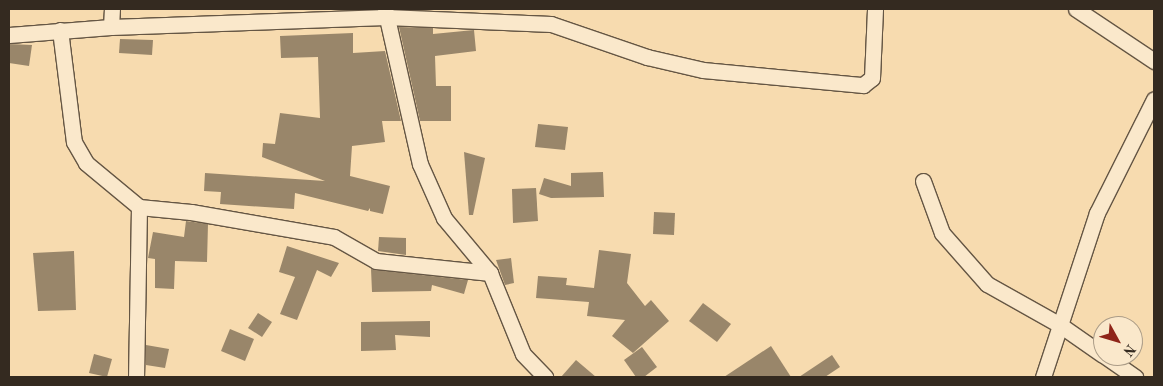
<!DOCTYPE html>
<style>
body{margin:0}
#map{position:relative;width:1163px;height:386px;overflow:hidden;background:#f7dbaf;font-family:"Old Standard TT",serif}
div>[style]{position:absolute}
[style*='--x']{left:calc(var(--x)*1px);top:calc(var(--y)*1px);width:calc(var(--w)*1px);rotate:calc(var(--a)*1deg)}
.building>*{inset:0;background:#99866a}
.roads{filter:drop-shadow(1px 0 #655644) drop-shadow(-1px 0 #655644) drop-shadow(0 1px #655644) drop-shadow(0 -1px #655644)}
.street>*{height:15px;margin:-7.5px;padding:0 7.5px;transform-origin:7.5px;border-radius:7.5px;background:#fae8cb}
span{translate:-50% -50%;white-space:nowrap;text-align:center;line-height:1.15;-webkit-text-stroke:4.5px #fae8cb;paint-order:stroke}
.frame{position:absolute;inset:0;border:10px solid #342a20;pointer-events:none}
.north{position:absolute;left:1093px;top:316px;width:50px;height:50px;box-sizing:border-box;background:#fae8cb;border:1px solid #ab9c87;border-radius:50%;rotate:129deg;font-size:14px;font-weight:700;line-height:20px;text-align:center;color:#342a20}
.north::after{content:'';display:block;margin:auto;width:18px;height:22px;background:#8f2418;clip-path:polygon(50% 0,100% 100%,50% 72%,0 100%)}
</style>
<div id="map">
<div class="building">
<div style="clip-path:polygon(399px 27px,433px 28px,433px 34px,474px 30px,476px 51px,435px 56px,436px 86px,451px 86px,451px 121px,420px 121px)"></div>
<div style="clip-path:polygon(353px 33px,353px 53px,385px 51px,401px 121px,382px 121px,385px 142px,352px 146px,350px 176px,390px 186px,383px 214px,370px 211px,370px 208px,368px 211px,295px 193px,294px 209px,220px 204px,221px 192px,204px 191px,205px 173px,325px 181px,262px 157px,263px 143px,275px 144px,280px 113px,320px 118px,318px 57px,281px 58px,280px 36px)"></div>
<div style="clip-path:polygon(120px 39px,153px 40px,152px 55px,119px 53px)"></div>
<div style="clip-path:polygon(9px 44px,32px 45px,29px 66px,9px 63px)"></div>
<div style="clip-path:polygon(538px 124px,568px 127px,565px 150px,535px 147px)"></div>
<div style="clip-path:polygon(464px 152px,485px 158px,473px 215px,469px 215px)"></div>
<div style="clip-path:polygon(603px 172px,604px 197px,551px 198px,539px 194px,544px 178px,571px 186px,571px 173px)"></div>
<div style="clip-path:polygon(536px 188px,538px 221px,513px 223px,512px 189px)"></div>
<div style="clip-path:polygon(654px 212px,675px 213px,674px 235px,653px 234px)"></div>
<div style="clip-path:polygon(186px 221px,208px 224px,207px 262px,175px 261px,174px 289px,155px 288px,155px 259px,148px 258px,153px 232px,184px 237px)"></div>
<div style="clip-path:polygon(379px 237px,406px 238px,406px 255px,378px 251px)"></div>
<div style="clip-path:polygon(287px 246px,339px 263px,331px 277px,317px 270px,297px 320px,280px 314px,295px 277px,279px 272px)"></div>
<div style="clip-path:polygon(599px 250px,631px 254px,627px 283px,645px 306px,651px 300px,669px 321px,633px 353px,612px 336px,625px 320px,587px 316px,589px 302px,536px 298px,538px 276px,567px 278px,566px 285px,594px 288px)"></div>
<div style="clip-path:polygon(74px 251px,76px 310px,38px 311px,33px 253px)"></div>
<div style="clip-path:polygon(511px 258px,514px 283px,505px 285px,496px 260px)"></div>
<div style="clip-path:polygon(371px 269px,375px 270px,468px 280px,464px 294px,432px 285px,431px 291px,372px 292px)"></div>
<div style="clip-path:polygon(703px 303px,731px 324px,717px 342px,689px 321px)"></div>
<div style="clip-path:polygon(258px 313px,272px 322px,262px 337px,248px 328px)"></div>
<div style="clip-path:polygon(430px 321px,430px 337px,395px 335px,396px 350px,361px 351px,361px 322px)"></div>
<div style="clip-path:polygon(230px 329px,254px 339px,245px 361px,221px 351px)"></div>
<div style="clip-path:polygon(146px 345px,169px 349px,165px 368px,146px 365px)"></div>
<div style="clip-path:polygon(771px 346px,791px 377px,724px 377px)"></div>
<div style="clip-path:polygon(642px 347px,657px 367px,644px 377px,636px 377px,624px 360px)"></div>
<div style="clip-path:polygon(94px 354px,112px 359px,107px 377px,89px 373px)"></div>
<div style="clip-path:polygon(832px 355px,840px 367px,825px 377px,799px 377px)"></div>
<div style="clip-path:polygon(576px 360px,596px 377px,561px 377px)"></div>
</div>
<div class="roads">
<div class="street">
<div style="--x:385;--y:9;--w:159;--a:77.3"></div>
<div style="--x:420;--y:164;--w:59;--a:66"></div>
<div style="--x:444;--y:218;--w:72;--a:50.1"></div>
<div style="--x:490;--y:273;--w:87;--a:67.8"></div>
<div style="--x:523;--y:354;--w:32;--a:46"></div>
<div style="--x:1076;--y:9;--w:94;--a:33.7"></div>
<div style="--x:111;--y:27;--w:18;--a:-87"></div>
<div style="--x:60;--y:30;--w:113;--a:82.9"></div>
<div style="--x:74;--y:142;--w:24;--a:60"></div>
<div style="--x:86;--y:163;--w:69;--a:39.7"></div>
<div style="--x:139;--y:207;--w:170;--a:91"></div>
<div style="--x:9;--y:35;--w:102;--a:-4.5"></div>
<div style="--x:111;--y:27;--w:275;--a:-2.1"></div>
<div style="--x:386;--y:17;--w:165;--a:2.4"></div>
<div style="--x:551;--y:24;--w:102;--a:19"></div>
<div style="--x:647;--y:57;--w:57;--a:13.1"></div>
<div style="--x:703;--y:70;--w:161;--a:5.4"></div>
<div style="--x:863;--y:85;--w:11;--a:-38"></div>
<div style="--x:872;--y:78;--w:69;--a:-87.5"></div>
<div style="--x:923;--y:181;--w:55;--a:69.9"></div>
<div style="--x:942;--y:233;--w:68;--a:48.6"></div>
<div style="--x:987;--y:284;--w:84;--a:29.3"></div>
<div style="--x:1060;--y:325;--w:52;--a:34.9"></div>
<div style="--x:139;--y:207;--w:52;--a:5.5"></div>
<div style="--x:191;--y:212;--w:145;--a:9.9"></div>
<div style="--x:334;--y:237;--w:48;--a:29.7"></div>
<div style="--x:376;--y:261;--w:115;--a:6"></div>
<div style="--x:1105;--y:356;--w:37;--a:35"></div>
<div style="--x:1043;--y:377;--w:173;--a:-71.8"></div>
<div style="--x:1097;--y:213;--w:127;--a:-63.4"></div>
</div>
</div>
<div class="frame"></div>
<div class="north">N</div>
</div>
